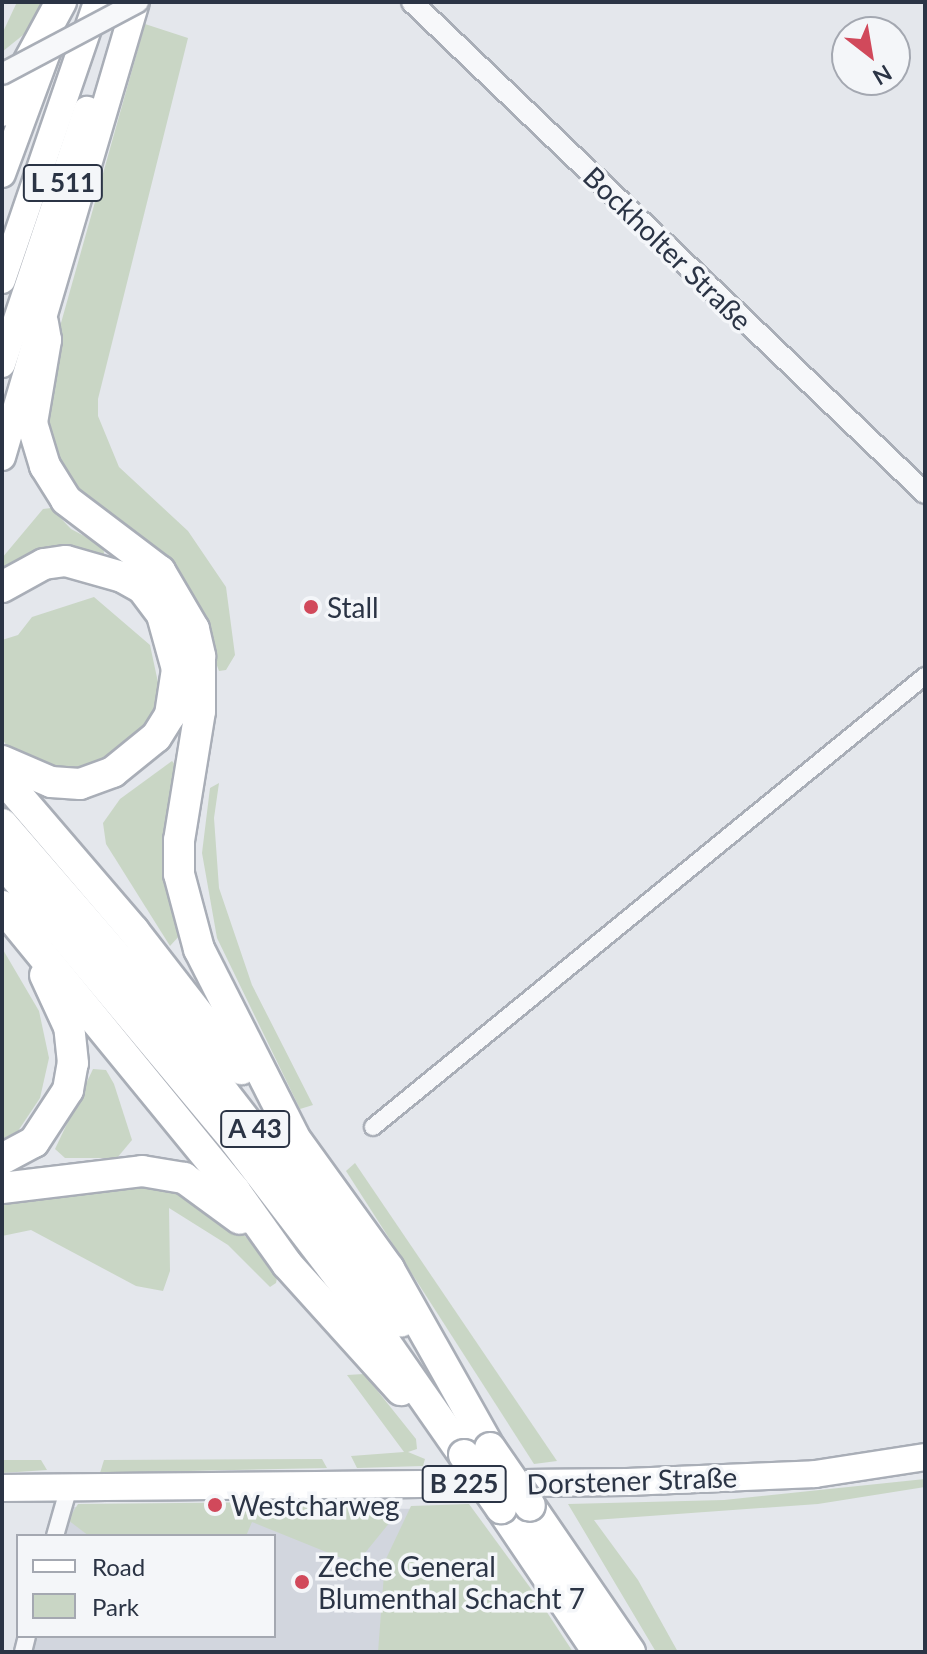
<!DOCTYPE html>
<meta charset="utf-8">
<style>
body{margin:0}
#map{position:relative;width:927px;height:1654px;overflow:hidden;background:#e4e7ec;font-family:Lato,sans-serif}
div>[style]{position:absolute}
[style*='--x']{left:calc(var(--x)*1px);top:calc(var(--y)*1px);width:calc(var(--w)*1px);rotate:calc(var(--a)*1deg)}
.built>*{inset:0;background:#d2d6de}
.green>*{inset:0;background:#c9d6c5}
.roads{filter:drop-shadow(2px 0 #a9aeb7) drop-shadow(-2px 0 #a9aeb7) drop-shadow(0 2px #a9aeb7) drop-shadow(0 -2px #a9aeb7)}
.minor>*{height:16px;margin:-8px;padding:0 8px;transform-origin:8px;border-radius:8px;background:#f7f8fa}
.tertiary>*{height:20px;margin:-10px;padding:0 10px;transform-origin:10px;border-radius:10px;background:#f7f8fa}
.primary>*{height:26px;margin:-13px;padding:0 13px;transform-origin:13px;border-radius:13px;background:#fff}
.trunk>*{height:26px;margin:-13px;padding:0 13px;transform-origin:13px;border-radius:13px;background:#fff}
.motorway>*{height:30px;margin:-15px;padding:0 15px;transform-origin:15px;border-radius:15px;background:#fff}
.bridges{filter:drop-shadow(2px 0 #a9aeb7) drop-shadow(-2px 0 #a9aeb7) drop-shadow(0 2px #a9aeb7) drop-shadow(0 -2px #a9aeb7)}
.tertiary-bridge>*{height:20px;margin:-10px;padding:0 10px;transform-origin:10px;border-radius:10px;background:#f7f8fa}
.motorway-bridge>*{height:30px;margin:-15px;padding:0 15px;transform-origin:15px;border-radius:15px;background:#fff}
.dots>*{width:22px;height:22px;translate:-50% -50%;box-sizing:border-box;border:4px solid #f4f6f9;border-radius:50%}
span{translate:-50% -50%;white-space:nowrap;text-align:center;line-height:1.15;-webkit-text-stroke:7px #f4f6f9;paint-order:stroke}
.shield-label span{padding:2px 6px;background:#f4f6f9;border:2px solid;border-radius:6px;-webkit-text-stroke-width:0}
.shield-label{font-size:26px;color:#2b3445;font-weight:700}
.street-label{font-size:28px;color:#2b3445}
.poi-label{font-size:28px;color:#2b3445}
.left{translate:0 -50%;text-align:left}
.frame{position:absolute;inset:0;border:4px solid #2b3445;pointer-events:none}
.legend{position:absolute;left:16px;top:1534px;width:260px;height:104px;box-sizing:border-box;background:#f4f6f9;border:2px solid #a4a8b1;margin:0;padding:10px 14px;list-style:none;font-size:24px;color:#2b3445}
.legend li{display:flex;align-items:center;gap:16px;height:40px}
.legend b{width:40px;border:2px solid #a4a8b1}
.north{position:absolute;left:831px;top:16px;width:80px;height:80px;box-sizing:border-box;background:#f4f6f9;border:2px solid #a4a8b1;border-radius:50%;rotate:149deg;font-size:22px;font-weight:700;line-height:32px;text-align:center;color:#2b3445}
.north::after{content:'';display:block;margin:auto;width:28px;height:36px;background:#d1495b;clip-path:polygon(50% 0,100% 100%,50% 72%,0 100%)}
</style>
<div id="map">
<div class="built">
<div style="clip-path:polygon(74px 1507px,450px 1509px,432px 1652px,30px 1652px,35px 1636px,274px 1636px,274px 1536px,65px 1536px)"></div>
</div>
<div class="green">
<div style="clip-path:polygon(17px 2px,41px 2px,28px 31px,2px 52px,2px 34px)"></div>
<div style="clip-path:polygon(145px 24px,188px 38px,98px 399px,98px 416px,119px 467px,188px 531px,226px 587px,235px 655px,226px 670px,219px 671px,212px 652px,55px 466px,45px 411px,52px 355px)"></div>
<div style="clip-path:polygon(51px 508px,71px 529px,103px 546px,105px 560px,34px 554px,2px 571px,2px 558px,43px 509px)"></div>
<div style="clip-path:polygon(94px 597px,150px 645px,159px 687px,151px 723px,138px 745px,87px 768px,40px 770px,12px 755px,2px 738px,2px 640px,18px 635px,32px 617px)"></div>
<div style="clip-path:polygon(172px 761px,178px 768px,181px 934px,170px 946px,106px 844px,103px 823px,120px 799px)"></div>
<div style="clip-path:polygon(219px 783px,214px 818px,219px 888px,252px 985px,313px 1105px,300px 1109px,217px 938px,202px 853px,210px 788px)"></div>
<div style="clip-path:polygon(2px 948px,39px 1011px,49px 1058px,40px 1098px,18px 1131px,2px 1139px)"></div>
<div style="clip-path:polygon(93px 1069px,106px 1070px,114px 1084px,132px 1140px,117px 1158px,65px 1158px,55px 1149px)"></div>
<div style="clip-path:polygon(355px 1163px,557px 1461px,534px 1464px,346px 1171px)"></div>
<div style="clip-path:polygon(134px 1183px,172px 1188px,226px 1215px,278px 1273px,276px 1283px,270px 1287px,228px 1245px,169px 1208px,170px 1271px,163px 1291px,136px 1286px,31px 1230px,2px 1236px,2px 1202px)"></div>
<div style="clip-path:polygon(364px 1374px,416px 1439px,417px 1449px,408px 1452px,425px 1459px,423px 1466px,357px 1468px,351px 1456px,404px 1452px,347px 1375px)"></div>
<div style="clip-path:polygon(322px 1459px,327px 1468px,100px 1473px,104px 1460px)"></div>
<div style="clip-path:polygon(2px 1460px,41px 1460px,47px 1470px,2px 1473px)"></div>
<div style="clip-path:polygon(925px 1479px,925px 1487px,818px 1504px,594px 1520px,638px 1580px,678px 1652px,656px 1652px,568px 1504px,724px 1500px)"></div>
<div style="clip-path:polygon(400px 1501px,399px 1511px,356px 1564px,252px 1522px,246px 1536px,89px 1536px,68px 1520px,78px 1504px)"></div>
<div style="clip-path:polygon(469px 1504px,537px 1597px,573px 1652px,378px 1652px,385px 1561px,411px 1506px)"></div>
</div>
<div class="roads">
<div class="minor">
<div style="--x:373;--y:1127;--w:713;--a:-39.25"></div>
<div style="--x:55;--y:1536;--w:51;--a:-74.1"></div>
<div style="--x:23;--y:1652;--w:16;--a:-76"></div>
</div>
<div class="tertiary">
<div style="--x:412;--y:2;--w:710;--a:43.74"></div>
</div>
<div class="primary">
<div style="--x:2;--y:1488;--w:625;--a:-0.55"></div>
<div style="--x:627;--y:1482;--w:188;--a:-2.4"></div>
<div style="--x:815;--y:1474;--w:111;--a:-8.8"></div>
</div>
<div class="trunk">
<div style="--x:2;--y:174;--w:135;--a:-69.7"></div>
<div style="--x:2;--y:280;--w:294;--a:-71.1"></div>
<div style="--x:2;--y:364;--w:268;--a:-71.5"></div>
<div style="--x:2;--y:457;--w:474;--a:-73.6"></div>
</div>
<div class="motorway">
<div style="--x:2;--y:111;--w:124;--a:-61.6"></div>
<div style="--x:43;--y:323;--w:17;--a:80"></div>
<div style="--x:46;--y:340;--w:84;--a:99.6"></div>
<div style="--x:32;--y:423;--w:45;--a:73.2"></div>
<div style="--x:45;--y:466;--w:40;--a:58"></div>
<div style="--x:66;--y:500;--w:118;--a:37.1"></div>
<div style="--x:160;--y:571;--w:67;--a:59.6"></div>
<div style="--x:194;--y:629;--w:28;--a:77"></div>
<div style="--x:200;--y:656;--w:55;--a:90"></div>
<div style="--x:200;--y:711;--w:131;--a:99.2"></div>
<div style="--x:179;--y:840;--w:34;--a:90"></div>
<div style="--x:179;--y:874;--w:78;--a:75.1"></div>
<div style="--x:199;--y:949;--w:208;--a:63.1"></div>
<div style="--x:2;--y:587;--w:48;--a:-28.7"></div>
<div style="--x:44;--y:564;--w:22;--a:-8"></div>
<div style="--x:66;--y:561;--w:58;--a:15.9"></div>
<div style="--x:122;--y:577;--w:23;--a:29"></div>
<div style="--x:142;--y:588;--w:34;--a:53"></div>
<div style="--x:162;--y:615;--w:56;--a:74.5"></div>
<div style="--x:177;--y:669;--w:47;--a:98.7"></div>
<div style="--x:170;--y:715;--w:26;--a:122"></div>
<div style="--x:156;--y:737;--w:55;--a:140.9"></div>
<div style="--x:113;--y:772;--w:35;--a:160"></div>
<div style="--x:80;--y:784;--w:29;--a:-176"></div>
<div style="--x:51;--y:782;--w:53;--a:-156.8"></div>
<div style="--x:2;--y:777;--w:203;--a:49.4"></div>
<div style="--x:134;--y:931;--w:175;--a:52.2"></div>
<div style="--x:2;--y:824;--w:200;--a:49.1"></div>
<div style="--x:133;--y:975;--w:438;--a:52.3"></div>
<div style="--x:2;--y:861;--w:364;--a:50.2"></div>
<div style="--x:235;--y:1141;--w:186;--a:52.6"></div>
<div style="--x:348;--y:1289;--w:203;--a:55.1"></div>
<div style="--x:2;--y:906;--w:368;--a:50.7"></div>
<div style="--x:235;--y:1191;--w:90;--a:54.5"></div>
<div style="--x:287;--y:1264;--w:170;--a:47.9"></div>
<div style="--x:281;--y:1119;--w:185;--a:54.2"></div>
<div style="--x:389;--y:1269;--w:206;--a:60.6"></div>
<div style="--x:2;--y:1159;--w:36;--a:-28"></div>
<div style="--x:34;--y:1142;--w:62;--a:-56.8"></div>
<div style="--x:68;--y:1090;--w:27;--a:-80"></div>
<div style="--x:73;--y:1063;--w:36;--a:-96"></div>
<div style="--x:69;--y:1027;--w:57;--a:-114.8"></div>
<div style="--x:2;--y:1188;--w:141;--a:-6.9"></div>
<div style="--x:142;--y:1171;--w:43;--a:9.5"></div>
<div style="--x:184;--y:1178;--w:69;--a:36.2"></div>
<div style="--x:530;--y:1506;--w:177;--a:55.6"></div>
<div style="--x:501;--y:1508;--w:174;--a:56"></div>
</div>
</div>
<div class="bridges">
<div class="tertiary-bridge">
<div style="--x:2;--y:74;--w:154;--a:-27.9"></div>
</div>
<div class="motorway-bridge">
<div style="--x:490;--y:1448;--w:70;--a:55.4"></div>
<div style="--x:464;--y:1455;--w:65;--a:55.1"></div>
</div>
</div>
<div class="dots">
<div style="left:311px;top:607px;background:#d1495b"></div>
<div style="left:215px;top:1505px;background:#d1495b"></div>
<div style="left:302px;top:1582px;background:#d1495b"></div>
</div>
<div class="shield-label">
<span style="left:63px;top:183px">L 511</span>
<span style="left:255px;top:1129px">A 43</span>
<span style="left:464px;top:1484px">B 225</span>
</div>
<div class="street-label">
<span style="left:668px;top:248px;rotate:44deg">Bockholter Straße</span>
<span style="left:632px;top:1480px;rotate:-2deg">Dorstener Straße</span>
</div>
<div class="poi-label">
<span class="left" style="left:327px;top:607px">Stall</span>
<span class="left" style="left:231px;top:1505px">Westcharweg</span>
<span class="left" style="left:318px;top:1582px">Zeche General<br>Blumenthal Schacht 7</span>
</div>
<div class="frame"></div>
<ul class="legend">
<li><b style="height:10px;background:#fff"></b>Road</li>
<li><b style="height:22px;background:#c9d6c5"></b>Park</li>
</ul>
<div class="north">N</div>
</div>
